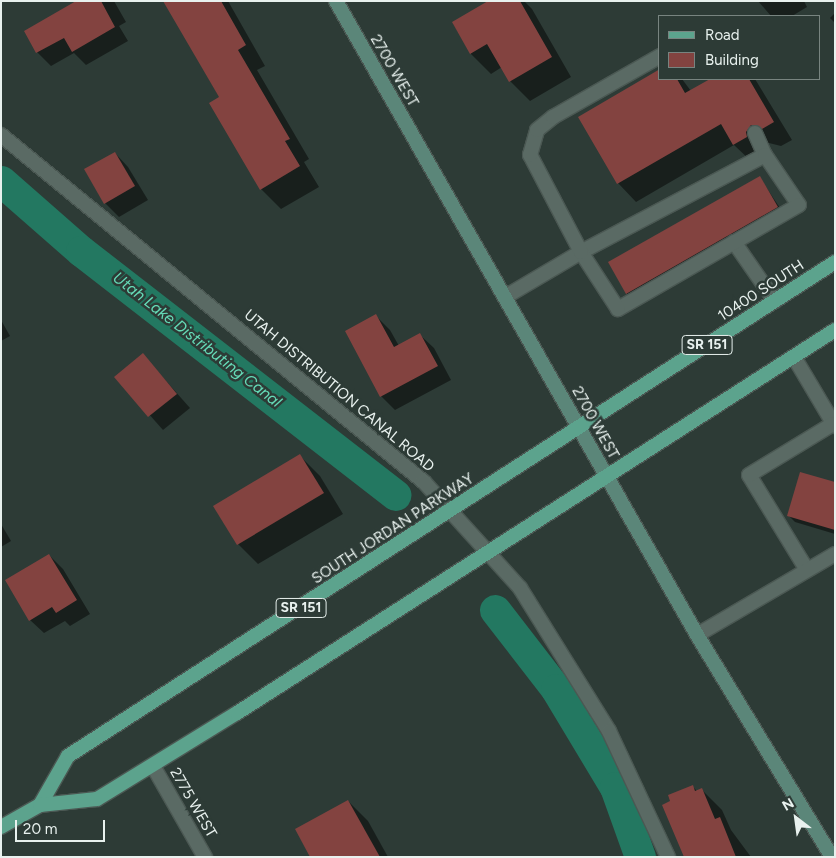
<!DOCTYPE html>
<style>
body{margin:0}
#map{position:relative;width:836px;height:858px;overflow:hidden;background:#2d3b36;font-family:Figtree,sans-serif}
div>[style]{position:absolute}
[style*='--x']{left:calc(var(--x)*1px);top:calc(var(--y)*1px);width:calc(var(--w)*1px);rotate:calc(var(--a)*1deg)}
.shadow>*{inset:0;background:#0007}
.canal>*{height:31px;margin:-15.5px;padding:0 15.5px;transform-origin:15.5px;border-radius:15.5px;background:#237861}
.building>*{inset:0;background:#834340}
.roads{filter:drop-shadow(1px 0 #4b5853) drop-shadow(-1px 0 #4b5853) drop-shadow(0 1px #4b5853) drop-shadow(0 -1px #4b5853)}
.service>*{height:14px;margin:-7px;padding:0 7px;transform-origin:7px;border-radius:7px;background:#5a6a64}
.minor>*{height:14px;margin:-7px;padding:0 7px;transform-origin:7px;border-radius:7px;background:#5a6a64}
.secondary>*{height:14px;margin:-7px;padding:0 7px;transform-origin:7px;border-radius:7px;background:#5b8679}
.primary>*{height:14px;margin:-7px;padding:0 7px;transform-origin:7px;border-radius:7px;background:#5ca38d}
span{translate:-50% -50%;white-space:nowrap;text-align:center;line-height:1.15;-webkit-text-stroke:5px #2d3b36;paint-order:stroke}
.shield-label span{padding:1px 4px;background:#2d3b36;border:1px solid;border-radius:4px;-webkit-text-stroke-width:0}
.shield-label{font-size:14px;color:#e8f1ee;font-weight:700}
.street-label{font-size:15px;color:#e8f1ee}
.water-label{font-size:16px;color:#65dab7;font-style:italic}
.frame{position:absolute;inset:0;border:2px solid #e8f1ee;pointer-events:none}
.legend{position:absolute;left:658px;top:15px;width:162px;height:65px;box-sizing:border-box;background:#2d3b36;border:1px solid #788480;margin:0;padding:6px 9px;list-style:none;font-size:15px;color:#e8f1ee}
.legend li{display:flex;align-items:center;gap:10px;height:25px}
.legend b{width:25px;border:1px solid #788480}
.north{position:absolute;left:771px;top:793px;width:50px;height:50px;-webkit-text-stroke:4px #2d3b36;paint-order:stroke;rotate:330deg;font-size:14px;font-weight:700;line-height:20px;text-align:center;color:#e8f1ee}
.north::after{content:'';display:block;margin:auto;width:18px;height:22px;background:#e8f1ee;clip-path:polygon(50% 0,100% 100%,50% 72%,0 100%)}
.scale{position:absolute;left:15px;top:820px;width:90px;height:22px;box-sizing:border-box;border:2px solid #e8f1ee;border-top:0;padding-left:6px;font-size:15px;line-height:18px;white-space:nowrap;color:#e8f1ee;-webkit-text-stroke:4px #2d3b36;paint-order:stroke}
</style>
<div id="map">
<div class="shadow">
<div style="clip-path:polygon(79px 1px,114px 1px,126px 22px,119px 26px,128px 41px,86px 65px,74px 53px,51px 66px,37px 52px)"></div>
<div style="clip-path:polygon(164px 1px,228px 1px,265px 66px,257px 70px,309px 159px,304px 162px,319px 187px,281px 209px,261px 189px,220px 98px)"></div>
<div style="clip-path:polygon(491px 1px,524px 1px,532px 9px,571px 77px,530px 101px,510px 81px,502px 67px,491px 74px,471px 54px,453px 23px)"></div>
<div style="clip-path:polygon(758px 1px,804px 1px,807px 7px,792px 16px,771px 16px)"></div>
<div style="clip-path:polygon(835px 13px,835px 23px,830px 18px)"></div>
<div style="clip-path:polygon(660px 79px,682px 79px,691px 91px,712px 79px,755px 79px,792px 140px,781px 146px,769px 143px,753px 163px,734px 145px,636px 202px,618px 183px)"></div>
<div style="clip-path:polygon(115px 153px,128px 167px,148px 200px,119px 217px,105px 203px,86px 170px)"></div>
<div style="clip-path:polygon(760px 178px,784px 214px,634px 300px,627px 294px,610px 263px)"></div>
<div style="clip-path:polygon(376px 316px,390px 330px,399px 346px,420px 335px,434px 348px,451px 380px,395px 410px,381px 396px)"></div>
<div style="clip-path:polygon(1px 320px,10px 336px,1px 341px)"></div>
<div style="clip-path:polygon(143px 355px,190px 408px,163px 430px,116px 377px)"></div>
<div style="clip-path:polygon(300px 456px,320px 476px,343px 514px,258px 564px,238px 544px)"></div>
<div style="clip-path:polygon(835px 483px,835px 534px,795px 522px,788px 515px)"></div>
<div style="clip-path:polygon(1px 524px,11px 541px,1px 547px)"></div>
<div style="clip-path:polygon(49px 555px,63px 569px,90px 614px,70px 626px,65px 621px,44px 633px,30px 620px)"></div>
<div style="clip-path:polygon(692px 786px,698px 792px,702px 790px,722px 810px,731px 830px,751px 857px,685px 857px)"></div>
<div style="clip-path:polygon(348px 801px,368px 821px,388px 857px,312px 857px)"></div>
</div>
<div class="canal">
<div style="--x:1;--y:181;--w:106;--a:41.2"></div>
<div style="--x:81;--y:251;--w:398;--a:37.8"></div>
<div style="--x:495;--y:610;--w:100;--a:52.3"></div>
<div style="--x:556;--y:689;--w:114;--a:59"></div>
<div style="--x:615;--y:787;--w:74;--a:70.3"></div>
</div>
<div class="building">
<div style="clip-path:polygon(76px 1px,101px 1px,115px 27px,72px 52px,64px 38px,36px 53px,24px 31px)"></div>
<div style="clip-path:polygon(163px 1px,221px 1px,246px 45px,238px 50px,290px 139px,285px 141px,300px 166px,260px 190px,209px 103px,219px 97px)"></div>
<div style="clip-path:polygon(488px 1px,520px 1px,552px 57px,509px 82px,487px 44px,470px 54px,452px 22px)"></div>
<div style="clip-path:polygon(660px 69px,660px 79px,677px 79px,685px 93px,710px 79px,749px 79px,774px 122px,762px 129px,751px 125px,746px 132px,747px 137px,733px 145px,721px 124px,617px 184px,578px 117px)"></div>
<div style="clip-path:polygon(115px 152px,135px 186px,104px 204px,84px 169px)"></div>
<div style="clip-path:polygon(760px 176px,778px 207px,626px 294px,608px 262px)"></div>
<div style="clip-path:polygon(376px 314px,394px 347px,420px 333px,438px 366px,380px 397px,345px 331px)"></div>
<div style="clip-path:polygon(143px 353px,177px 394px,148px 417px,114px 377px)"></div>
<div style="clip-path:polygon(300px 454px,324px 493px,237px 545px,213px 506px)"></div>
<div style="clip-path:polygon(800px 472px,835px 482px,835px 530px,787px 516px)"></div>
<div style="clip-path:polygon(49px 554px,77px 600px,56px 613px,52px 607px,29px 621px,5px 580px)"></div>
<div style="clip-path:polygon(693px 785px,695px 791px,702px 788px,715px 819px,720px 817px,736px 857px,684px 857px,662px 805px,670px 801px,668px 795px)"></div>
<div style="clip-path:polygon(348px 800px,380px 857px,310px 857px,295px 829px)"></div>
</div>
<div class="roads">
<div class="service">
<div style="--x:755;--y:133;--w:24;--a:66"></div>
<div style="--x:1;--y:135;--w:547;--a:39.36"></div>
<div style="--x:424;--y:482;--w:143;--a:47.8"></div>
<div style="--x:520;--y:588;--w:168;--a:58.1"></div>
<div style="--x:609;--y:731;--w:139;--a:64.9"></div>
<div style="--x:734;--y:242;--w:72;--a:55.2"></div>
<div style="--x:505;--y:297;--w:88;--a:-30.6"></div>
<div style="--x:581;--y:252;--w:208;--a:-27.8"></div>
<div style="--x:765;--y:155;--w:60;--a:55.8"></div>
<div style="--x:799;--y:205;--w:209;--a:150.1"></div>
<div style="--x:618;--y:309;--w:68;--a:-123"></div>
<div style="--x:581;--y:252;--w:110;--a:-117.7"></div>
<div style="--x:530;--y:155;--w:26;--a:-74"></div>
<div style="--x:537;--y:130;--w:21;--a:-39"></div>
<div style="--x:553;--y:117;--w:123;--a:-29.7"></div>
<div style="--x:794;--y:357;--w:80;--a:59.3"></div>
<div style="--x:807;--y:570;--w:111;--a:-121.4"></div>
<div style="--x:749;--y:475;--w:98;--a:-31.3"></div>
<div style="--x:697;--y:635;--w:160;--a:-30.4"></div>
</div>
<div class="minor">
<div style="--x:153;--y:766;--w:105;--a:60.3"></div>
</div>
<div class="secondary">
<div style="--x:336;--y:1;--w:730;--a:60.34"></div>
<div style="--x:697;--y:635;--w:260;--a:58.7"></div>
</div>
<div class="primary">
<div style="--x:40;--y:805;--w:56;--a:-60.3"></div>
<div style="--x:68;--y:756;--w:912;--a:-32.78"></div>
<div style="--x:1;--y:827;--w:45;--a:-29.4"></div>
<div style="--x:40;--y:805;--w:57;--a:-6"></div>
<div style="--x:97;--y:799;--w:164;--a:-31.6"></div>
<div style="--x:237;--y:713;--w:710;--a:-32.64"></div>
</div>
</div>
<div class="shield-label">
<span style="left:707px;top:345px">SR 151</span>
<span style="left:301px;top:608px">SR 151</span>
</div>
<div class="street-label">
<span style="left:394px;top:71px;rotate:60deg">2700 WEST</span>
<span style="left:761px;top:291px;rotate:-33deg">10400 SOUTH</span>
<span style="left:339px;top:391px;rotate:40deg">UTAH DISTRIBUTION CANAL ROAD</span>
<span style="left:595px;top:423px;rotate:61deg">2700 WEST</span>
<span style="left:393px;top:529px;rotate:-33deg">SOUTH JORDAN PARKWAY</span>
<span style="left:193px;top:803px;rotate:60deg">2775 WEST</span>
</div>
<div class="water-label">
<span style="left:197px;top:340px;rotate:38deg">Utah Lake Distributing Canal</span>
</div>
<div class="frame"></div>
<ul class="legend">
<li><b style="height:6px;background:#5ca38d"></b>Road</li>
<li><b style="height:14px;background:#834340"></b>Building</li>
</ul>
<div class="north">N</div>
<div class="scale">20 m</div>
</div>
